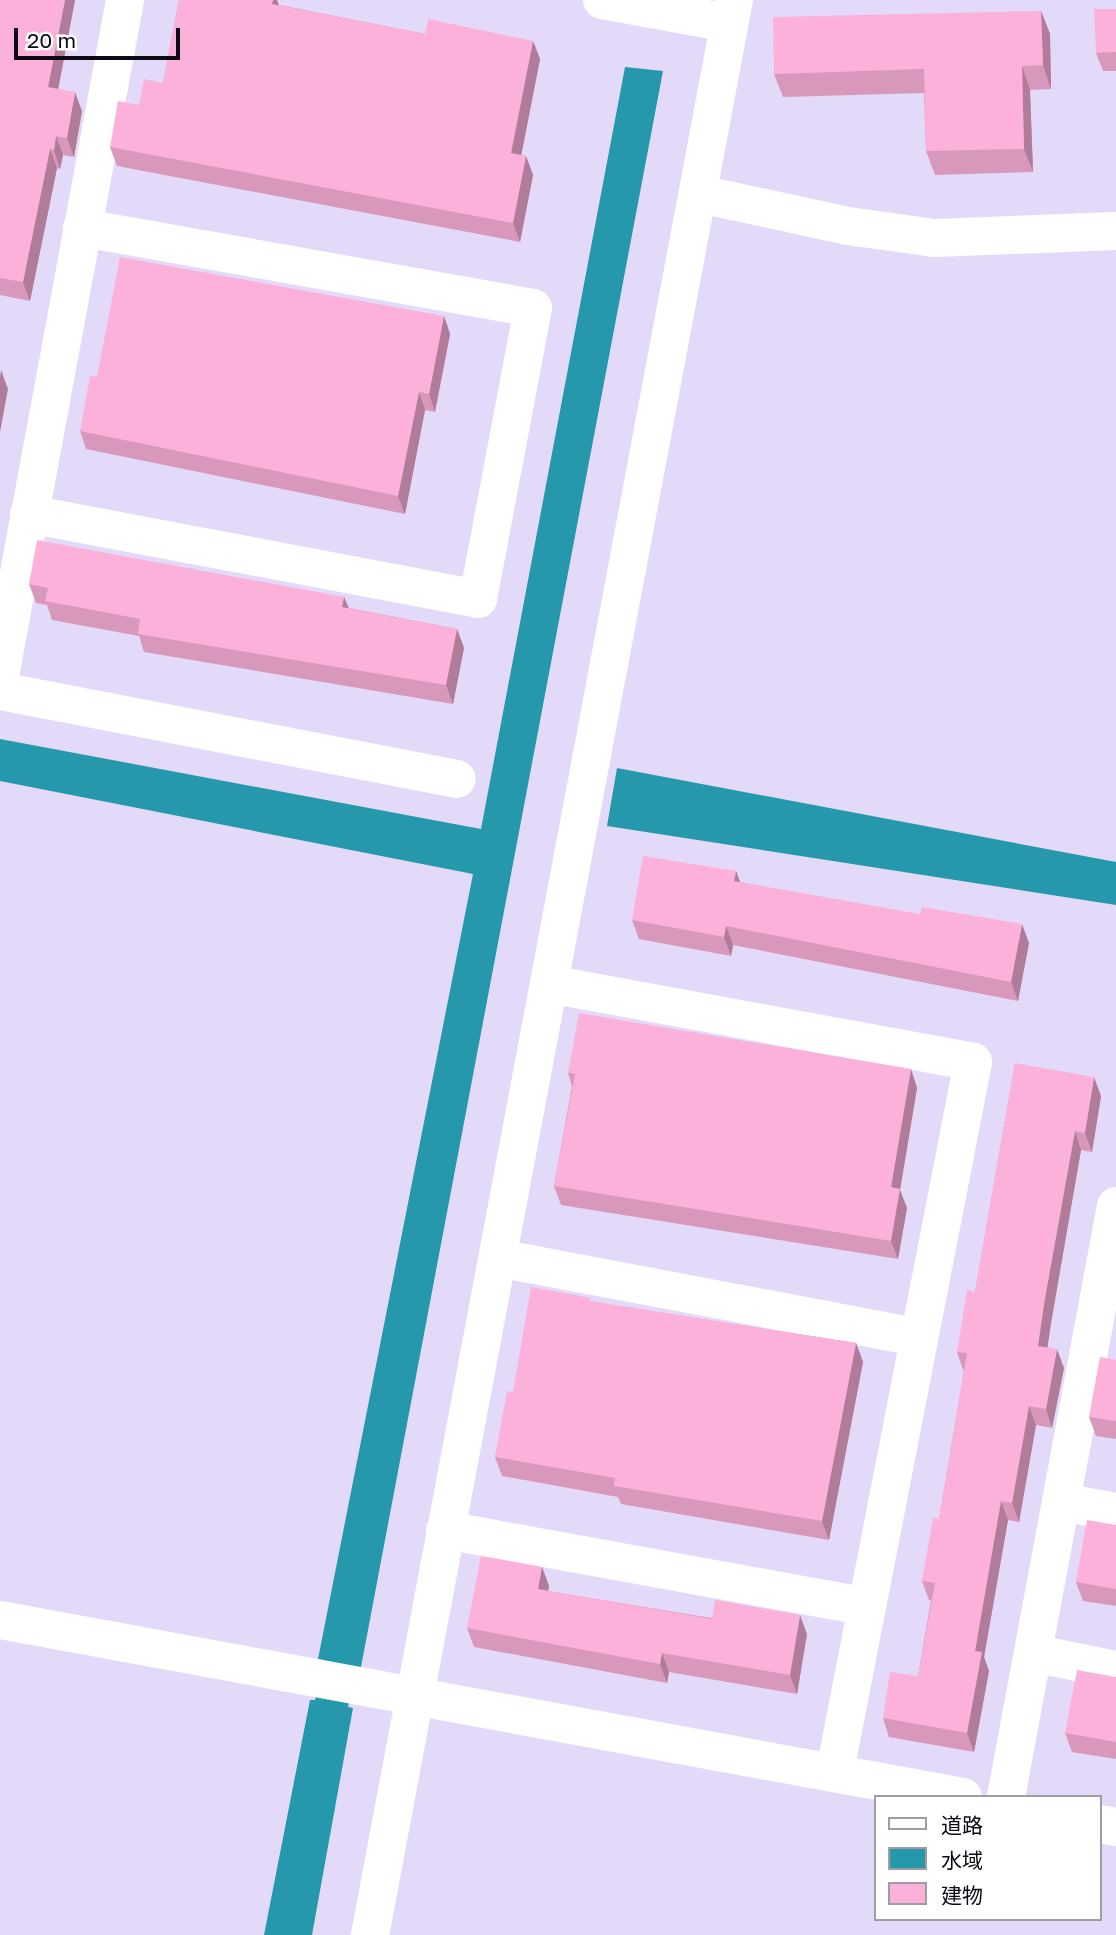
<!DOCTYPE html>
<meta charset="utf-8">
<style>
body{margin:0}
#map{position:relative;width:1116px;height:1935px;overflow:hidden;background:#e3dafa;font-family:"Golos Text","Noto Sans JP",sans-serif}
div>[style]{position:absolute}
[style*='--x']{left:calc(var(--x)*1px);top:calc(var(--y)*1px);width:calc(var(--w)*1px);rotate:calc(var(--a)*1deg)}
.water>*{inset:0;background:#2598ab}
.minor>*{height:38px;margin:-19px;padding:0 19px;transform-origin:19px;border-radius:19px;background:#fff}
.tertiary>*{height:38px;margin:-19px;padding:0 19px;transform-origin:19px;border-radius:19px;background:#fff}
.wall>*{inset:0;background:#d898bb}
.shaded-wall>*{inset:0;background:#b07c99}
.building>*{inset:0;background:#fbb1da}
span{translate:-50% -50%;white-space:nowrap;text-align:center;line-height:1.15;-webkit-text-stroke:5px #fff;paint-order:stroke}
.legend{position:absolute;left:874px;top:1795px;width:228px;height:126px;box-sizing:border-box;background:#fff;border:2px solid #9e9da1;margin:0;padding:9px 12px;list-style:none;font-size:21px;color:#0d0a15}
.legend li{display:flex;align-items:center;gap:14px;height:35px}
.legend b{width:35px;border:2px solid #9e9da1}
.scale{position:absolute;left:14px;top:28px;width:166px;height:32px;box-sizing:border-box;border:4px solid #0d0a15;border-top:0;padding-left:9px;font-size:21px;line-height:24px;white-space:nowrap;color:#0d0a15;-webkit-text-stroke:5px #fff;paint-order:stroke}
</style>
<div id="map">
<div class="water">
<div style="clip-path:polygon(625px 67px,663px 71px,361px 1667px,356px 1667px,348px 1707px,353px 1708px,312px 1935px,264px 1935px,310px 1700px,315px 1700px,323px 1660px,318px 1659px,473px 874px,0 781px,0 739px,481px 829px)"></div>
<div style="clip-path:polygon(617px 768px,1116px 862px,1116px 905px,607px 826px)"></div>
</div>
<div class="minor">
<div style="--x:700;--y:194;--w:151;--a:12.2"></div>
<div style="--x:848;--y:226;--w:88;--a:7.9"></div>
<div style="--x:935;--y:238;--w:181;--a:-2.2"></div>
<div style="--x:29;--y:514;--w:457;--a:10.7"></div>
<div style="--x:478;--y:599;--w:296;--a:-79.3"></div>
<div style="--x:533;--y:308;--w:458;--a:-169.9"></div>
<div style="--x:0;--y:676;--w:687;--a:-79.52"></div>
<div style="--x:0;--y:691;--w:465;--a:10.9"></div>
<div style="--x:549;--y:984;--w:431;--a:10.4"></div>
<div style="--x:973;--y:1062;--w:722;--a:101.01"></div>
<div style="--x:498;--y:1258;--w:426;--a:10.7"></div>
<div style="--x:1061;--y:1502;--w:56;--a:10.3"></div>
<div style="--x:445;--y:1530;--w:427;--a:10.3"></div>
<div style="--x:0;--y:1620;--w:979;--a:10.41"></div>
<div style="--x:1033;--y:1653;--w:85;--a:11.6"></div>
<div style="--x:1006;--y:1797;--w:601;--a:-79.46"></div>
<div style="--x:1100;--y:1824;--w:16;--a:11"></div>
</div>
<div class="tertiary">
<div style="--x:602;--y:0;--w:129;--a:10.3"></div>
<div style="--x:370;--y:1935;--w:1969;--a:-79.35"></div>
</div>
<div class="wall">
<div style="clip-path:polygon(0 0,75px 0,58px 89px,82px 111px,74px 157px,63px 155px,60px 169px,57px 168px,30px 301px,0 295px)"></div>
<div style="clip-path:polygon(179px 0,277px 0,279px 5px,425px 34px,533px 41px,540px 59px,521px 155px,526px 156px,533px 175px,520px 242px,117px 166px,110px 147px,139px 105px,163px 83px)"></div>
<div style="clip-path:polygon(1116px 9px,1116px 71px,1103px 71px,1096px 53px)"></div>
<div style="clip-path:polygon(1041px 11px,1050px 34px,1051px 89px,1030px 90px,1033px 172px,935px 175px,926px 151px,924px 93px,783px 97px,774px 74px)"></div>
<div style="clip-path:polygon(444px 316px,450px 334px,435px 412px,425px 410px,405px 514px,86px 449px,80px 431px,97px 377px)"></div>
<div style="clip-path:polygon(29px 584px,344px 597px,349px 608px,457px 629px,464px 648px,453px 704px,144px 652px,139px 636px,52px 620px,47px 605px,36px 603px)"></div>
<div style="clip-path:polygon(736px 871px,740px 882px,1029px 943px,1018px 1001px,733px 945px,731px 956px,639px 939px,632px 920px)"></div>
<div style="clip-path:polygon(1015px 1063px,1101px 1096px,1092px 1152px,1081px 1150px,1051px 1323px,1047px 1348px,1064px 1368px,1052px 1428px,1036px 1425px,1019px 1522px,1008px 1520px,984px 1657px,989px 1671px,974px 1752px,889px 1737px,883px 1718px,918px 1676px,931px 1600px,929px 1600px,922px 1581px,939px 1519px,964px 1371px,963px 1370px,957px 1352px,975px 1292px)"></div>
<div style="clip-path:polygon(911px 1069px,917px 1088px,900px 1190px,907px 1208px,898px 1259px,561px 1205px,554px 1186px,572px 1086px,568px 1073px)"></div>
<div style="clip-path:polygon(592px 1302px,856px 1343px,863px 1362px,829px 1540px,621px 1504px,618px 1497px,502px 1476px,495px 1457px,513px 1392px)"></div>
<div style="clip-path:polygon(1116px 1360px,1116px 1439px,1096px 1436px,1089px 1417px)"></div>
<div style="clip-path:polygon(1116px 1525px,1116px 1606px,1083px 1601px,1076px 1582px)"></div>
<div style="clip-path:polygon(542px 1567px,549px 1586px,548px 1591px,807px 1634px,797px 1694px,669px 1672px,667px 1683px,474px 1647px,467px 1628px)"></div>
<div style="clip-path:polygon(1116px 1677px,1116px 1759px,1072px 1752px,1065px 1733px)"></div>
</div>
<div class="shaded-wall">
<div style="clip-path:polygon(65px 0,75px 0,55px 106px,48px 87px)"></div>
<div style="clip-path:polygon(273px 0,277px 0,281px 12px,272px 4px)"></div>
<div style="clip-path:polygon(1041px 11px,1050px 34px,1051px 89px,1043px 65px)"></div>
<div style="clip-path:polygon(533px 41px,540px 59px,518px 172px,511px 153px)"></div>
<div style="clip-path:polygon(1022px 66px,1030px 90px,1033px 172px,1024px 149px)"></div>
<div style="clip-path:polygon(75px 92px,82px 111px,74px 157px,67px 138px)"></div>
<div style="clip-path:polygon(56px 136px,63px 155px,60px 169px,54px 150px)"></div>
<div style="clip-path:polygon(50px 149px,57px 168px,30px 301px,23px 282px)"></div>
<div style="clip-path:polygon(526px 156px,533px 175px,520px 242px,513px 223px)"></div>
<div style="clip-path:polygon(444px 316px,450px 334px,435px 412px,429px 394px)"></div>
<div style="clip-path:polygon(1px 370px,8px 389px,0 432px,0 378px)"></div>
<div style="clip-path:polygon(419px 392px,425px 410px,405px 514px,398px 496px)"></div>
<div style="clip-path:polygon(344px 597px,351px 615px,342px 607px)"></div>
<div style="clip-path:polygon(457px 629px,464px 648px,453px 704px,446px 685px)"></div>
<div style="clip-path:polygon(736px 871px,743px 890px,734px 881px)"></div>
<div style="clip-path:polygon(1022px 924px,1029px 943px,1018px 1001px,1011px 982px)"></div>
<div style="clip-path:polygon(726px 926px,733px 945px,731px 956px,724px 937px)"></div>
<div style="clip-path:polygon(911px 1069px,917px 1088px,900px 1190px,907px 1208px,898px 1259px,891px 1241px,891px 1187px)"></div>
<div style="clip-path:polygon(1094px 1077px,1101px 1096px,1092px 1152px,1085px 1133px)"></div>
<div style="clip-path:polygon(1075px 1131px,1081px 1150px,1051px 1323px,1045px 1365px,1038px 1346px,1044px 1304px)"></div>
<div style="clip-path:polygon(856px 1343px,863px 1362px,829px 1540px,822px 1521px)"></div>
<div style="clip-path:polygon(1057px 1349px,1064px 1368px,1052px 1428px,1046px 1409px)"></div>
<div style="clip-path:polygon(1029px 1406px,1036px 1425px,1019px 1522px,1012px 1503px)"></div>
<div style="clip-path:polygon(1001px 1501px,1008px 1520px,984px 1657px,989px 1671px,974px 1752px,967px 1733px,975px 1651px)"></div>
<div style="clip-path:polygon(542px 1567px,549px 1586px,545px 1608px,538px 1589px)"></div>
<div style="clip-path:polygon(800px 1615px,807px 1634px,797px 1694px,790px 1675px)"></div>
<div style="clip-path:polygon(662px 1653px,669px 1672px,667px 1683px,660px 1664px)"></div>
</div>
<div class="building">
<div style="clip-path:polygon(0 0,65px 0,48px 87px,75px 92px,67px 138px,56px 136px,54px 150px,50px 149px,23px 282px,0 278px)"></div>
<div style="clip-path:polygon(179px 0,273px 0,272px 4px,425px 34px,428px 19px,533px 41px,511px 153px,526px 156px,513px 223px,110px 147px,118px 101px,139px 105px,144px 79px,163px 83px)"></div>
<div style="clip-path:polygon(1094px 9px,1116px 9px,1116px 52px,1096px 53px)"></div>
<div style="clip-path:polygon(1041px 11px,1043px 65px,1022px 66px,1024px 149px,926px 151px,924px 69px,774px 74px,773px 17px)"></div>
<div style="clip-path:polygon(120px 257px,444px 316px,429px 394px,419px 392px,398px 496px,80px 431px,90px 376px,97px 377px)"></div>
<div style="clip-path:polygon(37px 540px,344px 597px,342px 607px,457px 629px,446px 685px,138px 634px,140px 619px,45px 601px,48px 588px,29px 584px)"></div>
<div style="clip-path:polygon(643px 856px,736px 871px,734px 881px,920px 914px,922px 907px,1022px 924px,1011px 982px,726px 926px,724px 937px,632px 920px)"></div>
<div style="clip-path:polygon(579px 1013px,911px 1069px,891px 1187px,900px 1189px,891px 1241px,554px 1186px,575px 1074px,568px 1073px)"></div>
<div style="clip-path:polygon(1015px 1063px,1094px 1077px,1085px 1133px,1075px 1131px,1044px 1304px,1038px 1346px,1057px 1349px,1046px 1409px,1029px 1406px,1012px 1503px,1001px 1501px,975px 1651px,982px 1652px,967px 1733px,883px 1718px,890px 1672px,918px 1676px,935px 1583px,922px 1581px,933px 1518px,939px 1519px,967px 1353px,957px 1352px,967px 1290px,975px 1292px)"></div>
<div style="clip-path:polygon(531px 1287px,591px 1298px,590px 1301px,856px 1343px,822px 1521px,614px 1486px,615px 1478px,495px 1457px,507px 1391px,513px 1392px)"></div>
<div style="clip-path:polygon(1100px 1357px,1116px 1360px,1116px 1421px,1089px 1417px)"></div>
<div style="clip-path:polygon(1087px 1520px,1116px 1525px,1116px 1589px,1076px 1582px)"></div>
<div style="clip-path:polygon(481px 1556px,542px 1567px,538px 1589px,712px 1619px,715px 1600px,800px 1615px,790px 1675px,662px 1653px,660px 1664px,467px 1628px)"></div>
<div style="clip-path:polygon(1077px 1670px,1116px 1677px,1116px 1742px,1065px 1733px)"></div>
</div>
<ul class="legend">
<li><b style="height:9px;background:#fff"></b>道路</li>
<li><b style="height:19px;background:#2598ab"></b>水域</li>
<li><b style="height:19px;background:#fbb1da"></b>建物</li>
</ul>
<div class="scale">20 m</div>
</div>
